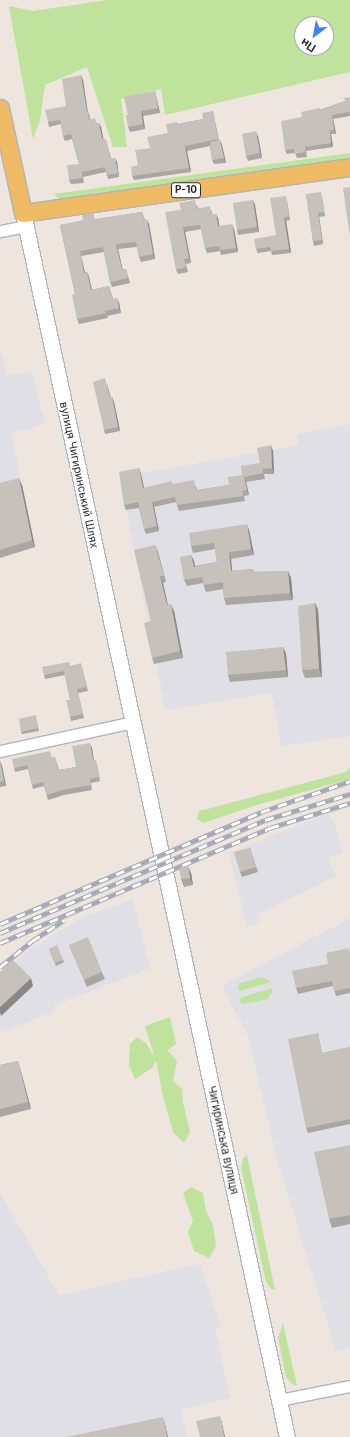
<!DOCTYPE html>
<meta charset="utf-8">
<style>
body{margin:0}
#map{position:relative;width:350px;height:1437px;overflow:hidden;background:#eee5df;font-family:Inter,sans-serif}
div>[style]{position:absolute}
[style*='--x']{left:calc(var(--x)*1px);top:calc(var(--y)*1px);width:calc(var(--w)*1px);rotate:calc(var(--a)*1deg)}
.industrial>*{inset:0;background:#e0dfe6}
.green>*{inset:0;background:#bfe29d}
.roads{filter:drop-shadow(1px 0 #afb4bc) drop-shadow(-1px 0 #afb4bc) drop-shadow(0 1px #afb4bc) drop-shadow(0 -1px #afb4bc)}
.street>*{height:11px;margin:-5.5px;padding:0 5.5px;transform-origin:5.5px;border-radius:5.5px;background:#fff}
.secondary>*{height:15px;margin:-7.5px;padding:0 7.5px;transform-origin:7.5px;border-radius:7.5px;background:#fff}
.primary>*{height:17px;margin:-8.5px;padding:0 8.5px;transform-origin:8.5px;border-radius:8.5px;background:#eeba64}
.rail>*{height:4.5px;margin-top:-2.25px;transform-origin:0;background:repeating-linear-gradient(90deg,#fff 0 9px,#a2a8b6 0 18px);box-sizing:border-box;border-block:1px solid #a2a8b6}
.wall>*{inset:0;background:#aaa6a1}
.shaded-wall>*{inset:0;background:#8b8783}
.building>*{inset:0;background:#c6c1bb}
span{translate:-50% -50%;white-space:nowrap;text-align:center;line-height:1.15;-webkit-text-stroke:3px #fff;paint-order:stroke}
.shield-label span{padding:1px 3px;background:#fff;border:1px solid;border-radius:3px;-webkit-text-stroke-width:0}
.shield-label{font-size:10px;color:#2c2c2c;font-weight:700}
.street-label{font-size:11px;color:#2c2c2c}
.north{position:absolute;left:294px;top:16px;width:40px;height:40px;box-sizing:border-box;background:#fff;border:1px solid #ababab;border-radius:50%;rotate:212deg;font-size:11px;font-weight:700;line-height:16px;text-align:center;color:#2c2c2c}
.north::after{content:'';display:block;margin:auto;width:14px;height:18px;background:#447ff6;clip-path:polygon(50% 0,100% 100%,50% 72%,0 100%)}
</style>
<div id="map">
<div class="industrial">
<div style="clip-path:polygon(0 349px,6px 376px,32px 372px,45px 423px,27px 430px,11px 432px,35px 547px,0 558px)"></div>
<div style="clip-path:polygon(350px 424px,350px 736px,281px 746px,272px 693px,165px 710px,120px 477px,299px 445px,297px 434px)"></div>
<div style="clip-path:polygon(328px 813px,336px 827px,343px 853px,328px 858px,336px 876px,260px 913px,257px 924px,247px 926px,229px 853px)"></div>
<div style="clip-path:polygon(133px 899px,150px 968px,55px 1005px,53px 1012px,0 1033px,0 977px,27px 951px,83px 917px)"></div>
<div style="clip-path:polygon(350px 918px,350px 1348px,336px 1351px,278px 1163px,248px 1036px,222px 986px)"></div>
<div style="clip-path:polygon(0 1193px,59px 1295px,200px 1264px,221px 1327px,215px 1328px,230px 1398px,181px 1410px,187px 1437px,0 1437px)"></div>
</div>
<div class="green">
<div style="clip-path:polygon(evenodd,107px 0,350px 0,350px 72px,165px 115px,161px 89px,121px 99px,127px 147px,113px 147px,87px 67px,45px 85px,40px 120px,33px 139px,9px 6px,33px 11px,107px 0,302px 24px,326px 24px,326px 48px,302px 48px,302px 24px)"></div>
<div style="clip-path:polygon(350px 153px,350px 160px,60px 200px,54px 194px)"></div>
<div style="clip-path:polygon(350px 767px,350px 779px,257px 805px,204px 823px,197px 819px,199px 811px,346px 772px)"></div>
<div style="clip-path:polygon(262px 977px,271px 982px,240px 991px,237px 988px,240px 983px)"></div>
<div style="clip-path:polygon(273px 988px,272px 992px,268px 999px,243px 1004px,239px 1001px,242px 997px)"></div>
<div style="clip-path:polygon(170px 1017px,176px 1044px,167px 1050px,177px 1061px,173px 1081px,182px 1089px,183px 1102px,190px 1132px,184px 1143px,173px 1132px,163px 1096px,156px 1060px,152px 1068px,135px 1079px,129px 1065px,130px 1044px,137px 1037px,146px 1043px,155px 1058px,145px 1026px)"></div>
<div style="clip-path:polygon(247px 1155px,275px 1290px,271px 1289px,266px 1282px,254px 1227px,241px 1168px,243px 1159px)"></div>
<div style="clip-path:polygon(191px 1187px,203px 1193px,206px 1211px,213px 1225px,216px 1246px,209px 1258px,194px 1251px,188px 1232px,193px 1221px,183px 1193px)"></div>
<div style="clip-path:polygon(283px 1323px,297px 1386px,292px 1384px,286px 1377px,278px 1338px)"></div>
</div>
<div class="roads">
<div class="street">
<div style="--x:0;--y:231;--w:26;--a:-11"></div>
<div style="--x:0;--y:751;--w:136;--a:-12.3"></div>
<div style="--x:279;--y:1400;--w:72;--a:-11.2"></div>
</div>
<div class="secondary">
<div style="--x:23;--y:213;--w:1252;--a:77.83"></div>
</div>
<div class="primary">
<div style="--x:0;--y:108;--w:107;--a:77.6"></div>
<div style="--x:23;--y:213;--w:330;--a:-8"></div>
</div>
</div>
<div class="rail">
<div style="--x:0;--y:924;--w:284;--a:-23.2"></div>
<div style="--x:261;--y:812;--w:94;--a:-19.2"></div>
<div style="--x:0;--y:933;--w:288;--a:-23.1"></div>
<div style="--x:265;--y:820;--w:89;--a:-17"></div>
<div style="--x:0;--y:943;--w:293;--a:-23.1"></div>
<div style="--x:270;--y:828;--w:84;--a:-17.4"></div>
<div style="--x:0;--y:967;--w:41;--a:-39.1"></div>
<div style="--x:32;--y:941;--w:38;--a:-33"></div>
</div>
<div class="wall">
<div style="clip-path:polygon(81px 75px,83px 80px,88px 112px,90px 116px,90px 119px,97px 123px,99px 123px,101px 127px,103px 138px,106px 140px,111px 158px,117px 162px,119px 177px,108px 179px,106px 172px,83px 177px,84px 183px,71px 184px,69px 180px,79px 164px,72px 139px,65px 141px,63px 136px,61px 124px,49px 127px,48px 122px,66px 106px)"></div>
<div style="clip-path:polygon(155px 91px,156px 96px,160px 113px,143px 116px,145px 129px,130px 132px,128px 127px)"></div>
<div style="clip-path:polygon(350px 97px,350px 116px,333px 119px,336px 134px,331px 134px,333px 147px,306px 151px,307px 157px,297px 158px,295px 153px,287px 154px,285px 150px,302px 117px,319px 108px,320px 110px,345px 101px)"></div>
<div style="clip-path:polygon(213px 111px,214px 116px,219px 140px,220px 140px,222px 145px,226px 163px,214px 164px,212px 160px,210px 146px,187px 151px,191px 172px,134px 180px,132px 176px,138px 165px,150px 148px,168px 133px,177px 122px,178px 124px,203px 119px)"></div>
<div style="clip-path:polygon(258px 136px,262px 158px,248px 161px,246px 156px)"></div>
<div style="clip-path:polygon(306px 194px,322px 196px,325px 216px,319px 217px,323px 244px,314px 246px,313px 241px)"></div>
<div style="clip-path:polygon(253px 200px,255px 205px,259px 232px,238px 235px,237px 230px)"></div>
<div style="clip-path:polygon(287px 200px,290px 220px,286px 221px,291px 253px,272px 255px,271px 251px,258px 253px,256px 249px,276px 235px)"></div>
<div style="clip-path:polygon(197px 205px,198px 208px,212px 211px,212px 214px,218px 218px,219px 226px,234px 229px,238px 252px,221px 255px,220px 251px,207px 253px,205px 248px,201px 229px,185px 232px,191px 263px,186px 264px,188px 272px,178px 274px,176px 270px,181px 210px)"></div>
<div style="clip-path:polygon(142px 212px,145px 220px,149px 224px,155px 259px,141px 262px,139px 257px,137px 247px,118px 249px,122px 270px,126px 269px,130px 283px,112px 287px,110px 282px,104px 252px,81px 256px,85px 272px,87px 272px,89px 277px,92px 290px,109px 286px,113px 299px,119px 303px,121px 313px,107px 316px,108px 318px,79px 324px,77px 319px,75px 294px,60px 225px)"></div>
<div style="clip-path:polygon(107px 383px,111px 398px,112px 397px,114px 402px,120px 431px,105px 434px,104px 430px)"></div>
<div style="clip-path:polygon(273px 451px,274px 474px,264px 474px,265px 479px,246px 482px,249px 495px,244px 496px,245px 501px,179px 511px,176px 502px,154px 507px,159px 531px,146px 534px,144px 529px,139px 508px,126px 510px,124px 505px,139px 468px,141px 474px,144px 488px,172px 484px,196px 486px,197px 490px,229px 485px,260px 463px)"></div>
<div style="clip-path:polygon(0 483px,22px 485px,35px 547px,0 558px)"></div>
<div style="clip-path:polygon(249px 530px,254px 555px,231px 559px,232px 571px,253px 569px,254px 572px,288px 571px,291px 578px,293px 600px,226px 605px,224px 598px,223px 589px,206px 592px,203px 583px,187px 586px,184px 580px,191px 555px,194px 561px,195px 566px,217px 562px,215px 549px,193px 553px,191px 546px)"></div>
<div style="clip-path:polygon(155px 545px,166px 582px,163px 583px,168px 605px,174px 611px,183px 658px,154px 664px,152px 658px)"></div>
<div style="clip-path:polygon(315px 603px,318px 610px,322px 677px,305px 678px,302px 670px)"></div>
<div style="clip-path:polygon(283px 647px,286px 654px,288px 677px,230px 682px,228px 675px)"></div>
<div style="clip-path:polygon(70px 666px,82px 667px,88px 691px,78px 693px,84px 718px,71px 721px,70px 717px,70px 700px,65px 675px,45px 679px,44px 675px)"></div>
<div style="clip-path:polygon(36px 718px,39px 731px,22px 734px,21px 732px)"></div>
<div style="clip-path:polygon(92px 748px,94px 760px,97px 764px,100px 781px,91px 783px,92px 790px,64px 795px,48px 800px,44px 786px,33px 789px,28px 769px,15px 772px,14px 768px,55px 757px,59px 770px,76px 767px)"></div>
<div style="clip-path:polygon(0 761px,2px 766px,6px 786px,0 787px)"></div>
<div style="clip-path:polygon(250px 848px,258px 872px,242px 877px,240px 872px)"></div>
<div style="clip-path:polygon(191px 873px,193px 885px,184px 887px,181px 879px)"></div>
<div style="clip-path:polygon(69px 945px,102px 972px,105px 979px,87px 987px)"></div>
<div style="clip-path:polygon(49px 949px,63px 960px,64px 962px,56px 966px)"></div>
<div style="clip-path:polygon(350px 952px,350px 993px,336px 996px,333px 986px,298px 994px,296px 988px)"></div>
<div style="clip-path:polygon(318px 1033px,322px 1053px,350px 1047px,350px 1124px,308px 1133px,306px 1128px)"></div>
<div style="clip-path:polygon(18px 1061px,20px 1068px,31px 1109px,0 1117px,0 1065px)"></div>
<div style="clip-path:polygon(350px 1145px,350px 1224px,332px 1228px,329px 1219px)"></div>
</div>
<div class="shaded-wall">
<div style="clip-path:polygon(81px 75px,83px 80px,88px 116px,87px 112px)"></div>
<div style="clip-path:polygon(155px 91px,156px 96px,160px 113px,158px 108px)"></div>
<div style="clip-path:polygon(141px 111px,143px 116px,145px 129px,143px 124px)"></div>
<div style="clip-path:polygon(332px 115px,333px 119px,336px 134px,334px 130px)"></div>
<div style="clip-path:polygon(99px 123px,101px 127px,104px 142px,102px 138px)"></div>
<div style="clip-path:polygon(330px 130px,331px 134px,333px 147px,331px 143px)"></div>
<div style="clip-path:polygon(256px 131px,258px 136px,262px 158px,260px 153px)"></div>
<div style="clip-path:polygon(220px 140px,222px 145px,226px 163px,224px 158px)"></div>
<div style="clip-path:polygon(185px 146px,187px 151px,191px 172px,189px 168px)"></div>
<div style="clip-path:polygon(115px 158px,117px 162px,119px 177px,118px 173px)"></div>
<div style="clip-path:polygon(253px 200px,255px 205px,259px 232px,257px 227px)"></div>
<div style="clip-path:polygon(318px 213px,319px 217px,323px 244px,322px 240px)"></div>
<div style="clip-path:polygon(216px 214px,218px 218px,220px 231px,218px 226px)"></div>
<div style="clip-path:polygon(284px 217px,286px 221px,291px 253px,289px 249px)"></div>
<div style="clip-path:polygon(147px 219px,149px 224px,155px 259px,153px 254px)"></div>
<div style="clip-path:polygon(232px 224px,234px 229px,238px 252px,236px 248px)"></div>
<div style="clip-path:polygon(183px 227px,185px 232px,191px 263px,189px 258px)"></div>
<div style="clip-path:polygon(116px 244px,118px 249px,124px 275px,122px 270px)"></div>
<div style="clip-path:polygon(80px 251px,81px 256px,86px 278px,84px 273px)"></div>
<div style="clip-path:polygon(87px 272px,89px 277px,93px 295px,91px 290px)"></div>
<div style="clip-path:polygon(117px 298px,119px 303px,121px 313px,119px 308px)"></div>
<div style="clip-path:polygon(112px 397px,114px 402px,120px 431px,118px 427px)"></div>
<div style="clip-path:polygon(271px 445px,273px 451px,274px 474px,272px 468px)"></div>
<div style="clip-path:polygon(139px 468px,141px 474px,145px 493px,143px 488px)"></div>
<div style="clip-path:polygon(244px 477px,246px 482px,249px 495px,247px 490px)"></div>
<div style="clip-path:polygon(19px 478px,22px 485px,35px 547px,32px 540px)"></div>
<div style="clip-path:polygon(152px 502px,154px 507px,159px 531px,157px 526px)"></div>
<div style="clip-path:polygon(247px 524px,249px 530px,254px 555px,251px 549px)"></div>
<div style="clip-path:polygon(155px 545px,158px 552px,166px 582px,164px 576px)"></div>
<div style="clip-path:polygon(229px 552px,231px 559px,233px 578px,231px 571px)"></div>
<div style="clip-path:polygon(191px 555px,194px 561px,196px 573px,194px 567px)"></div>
<div style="clip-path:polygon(288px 571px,291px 578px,293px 600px,290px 593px)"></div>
<div style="clip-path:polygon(160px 576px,163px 583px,169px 611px,167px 605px)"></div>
<div style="clip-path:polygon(315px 603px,318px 610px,322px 677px,319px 669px)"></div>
<div style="clip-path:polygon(171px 604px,174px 611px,183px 658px,180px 651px)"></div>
<div style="clip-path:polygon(283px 647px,286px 654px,288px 677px,286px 670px)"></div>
<div style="clip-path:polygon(90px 743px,92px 748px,94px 765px,93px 760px)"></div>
<div style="clip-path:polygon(0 761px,2px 766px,6px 786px,4px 781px)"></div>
<div style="clip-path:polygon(188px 866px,191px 873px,193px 885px,190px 878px)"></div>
<div style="clip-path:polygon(31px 978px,33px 986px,1px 1016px,0 1012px,0 1007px)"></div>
<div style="clip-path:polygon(18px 1061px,20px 1068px,31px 1109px,28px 1102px)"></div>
<div style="clip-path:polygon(220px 1416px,222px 1423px,225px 1437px,224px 1437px)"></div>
<div style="clip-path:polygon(163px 1417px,165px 1424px,168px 1437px,167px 1437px)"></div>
</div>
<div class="building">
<div style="clip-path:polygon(81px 75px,87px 112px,88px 112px,89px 120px,95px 118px,96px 123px,99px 123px,102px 138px,106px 140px,110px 158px,115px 158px,118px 173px,107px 175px,105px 167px,82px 172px,82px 178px,69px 180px,67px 165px,79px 164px,71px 134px,63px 136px,60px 120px,48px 122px,45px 110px,66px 106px,62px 79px)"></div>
<div style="clip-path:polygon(155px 91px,158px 108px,141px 111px,143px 124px,128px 127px,126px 115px,128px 115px,124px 97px)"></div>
<div style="clip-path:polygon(350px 97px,350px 115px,349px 112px,332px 115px,334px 130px,330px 130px,331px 143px,305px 147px,305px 152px,295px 154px,294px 149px,285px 150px,281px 121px,302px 117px,301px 112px,319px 108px,320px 111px,345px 101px,344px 98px)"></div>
<div style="clip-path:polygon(213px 111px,218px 139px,185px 146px,189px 168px,132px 176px,131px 167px,138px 165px,135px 150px,150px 148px,147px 137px,168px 133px,166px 124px,177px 122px,178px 124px,203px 119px,202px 113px)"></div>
<div style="clip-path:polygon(256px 131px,260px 153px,246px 156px,242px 134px)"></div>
<div style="clip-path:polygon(220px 140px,224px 158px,212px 160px,210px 142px)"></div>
<div style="clip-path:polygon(350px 187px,350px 237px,343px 188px)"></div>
<div style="clip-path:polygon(321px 192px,324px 212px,318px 213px,322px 240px,313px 241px,306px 194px)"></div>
<div style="clip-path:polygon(286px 196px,289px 216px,284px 217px,289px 249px,271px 251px,270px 247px,256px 249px,254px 239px,276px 235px,270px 198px)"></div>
<div style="clip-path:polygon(195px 200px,197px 209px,210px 206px,211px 214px,216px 214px,218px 226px,232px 224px,236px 248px,220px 250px,219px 246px,205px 248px,200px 225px,183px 227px,189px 258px,184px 259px,186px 267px,176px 270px,165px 212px,181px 210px,179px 203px)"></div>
<div style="clip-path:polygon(253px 200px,257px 227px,237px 230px,233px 203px)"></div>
<div style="clip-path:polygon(142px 212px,144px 220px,147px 219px,153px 254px,139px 257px,136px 242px,116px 244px,122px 270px,126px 269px,128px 278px,110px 282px,103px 247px,80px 251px,84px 273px,87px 272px,91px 290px,109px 286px,112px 299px,117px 298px,119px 308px,105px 311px,106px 313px,77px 319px,72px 295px,75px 294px,60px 225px,83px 220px,82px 215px,94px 213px,94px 219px)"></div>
<div style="clip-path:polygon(105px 378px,110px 398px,112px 397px,118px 427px,104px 430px,93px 382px)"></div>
<div style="clip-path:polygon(271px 445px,272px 468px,262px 469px,263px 473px,244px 477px,247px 490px,242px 491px,243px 496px,177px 505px,175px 497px,152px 502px,157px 526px,144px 529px,138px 502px,124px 505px,119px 472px,139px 468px,143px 488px,172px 481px,172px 484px,194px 480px,196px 490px,229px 485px,228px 477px,242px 475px,241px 466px,260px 463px,257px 448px)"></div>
<div style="clip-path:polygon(19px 478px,32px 540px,0 550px,0 483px)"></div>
<div style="clip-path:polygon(247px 524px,251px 549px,229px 552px,231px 571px,253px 569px,253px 572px,288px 571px,290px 593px,224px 598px,223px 582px,204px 585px,202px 577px,184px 580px,180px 557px,191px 555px,194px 567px,217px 562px,214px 543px,191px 546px,189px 533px)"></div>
<div style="clip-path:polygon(155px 545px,164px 576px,160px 576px,167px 605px,171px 604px,180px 651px,152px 658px,144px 623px,151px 621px,134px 550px)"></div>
<div style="clip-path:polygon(315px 603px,319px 669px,302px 670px,298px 606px)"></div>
<div style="clip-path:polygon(283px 647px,286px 670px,228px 675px,226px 652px)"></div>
<div style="clip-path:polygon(69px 662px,70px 666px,81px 663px,87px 687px,77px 689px,83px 714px,70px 717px,66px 700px,70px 700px,64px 671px,44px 675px,42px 667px)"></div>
<div style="clip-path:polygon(36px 715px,38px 728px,21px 732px,19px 719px)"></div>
<div style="clip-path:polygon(90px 743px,93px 760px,96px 760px,99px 777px,90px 779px,91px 785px,62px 790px,47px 795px,43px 782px,32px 785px,27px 765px,14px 768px,12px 759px,50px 751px,52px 758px,55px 757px,58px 770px,76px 767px,72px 746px)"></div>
<div style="clip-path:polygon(0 761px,4px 781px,0 782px)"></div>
<div style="clip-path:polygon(250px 848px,256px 867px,240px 872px,234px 852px)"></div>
<div style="clip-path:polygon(188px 866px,190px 878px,181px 879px,179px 868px)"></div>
<div style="clip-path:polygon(88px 937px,102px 972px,84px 980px,69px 945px)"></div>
<div style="clip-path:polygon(57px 945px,63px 960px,55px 963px,49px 949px)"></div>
<div style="clip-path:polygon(349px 948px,350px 955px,350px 988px,334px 991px,332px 981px,296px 988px,292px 971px,328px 964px,326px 953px)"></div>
<div style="clip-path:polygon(13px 960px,31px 978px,0 1007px,0 972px)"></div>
<div style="clip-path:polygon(318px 1033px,322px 1053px,350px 1047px,350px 1119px,306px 1128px,288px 1039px)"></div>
<div style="clip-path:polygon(18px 1061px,28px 1102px,0 1109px,0 1065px)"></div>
<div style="clip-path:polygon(350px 1145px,350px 1215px,329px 1219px,314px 1152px)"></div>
<div style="clip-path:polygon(220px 1416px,224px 1437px,200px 1437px,196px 1421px)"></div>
<div style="clip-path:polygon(163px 1417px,167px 1437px,66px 1437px)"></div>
</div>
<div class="shield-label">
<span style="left:186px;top:190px">Р-10</span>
</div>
<div class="street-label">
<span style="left:79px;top:475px;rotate:78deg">вулиця Чигиринський Шлях</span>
<span style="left:223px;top:1140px;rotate:78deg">Чигиринська вулиця</span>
</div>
<div class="north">Пн</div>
</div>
